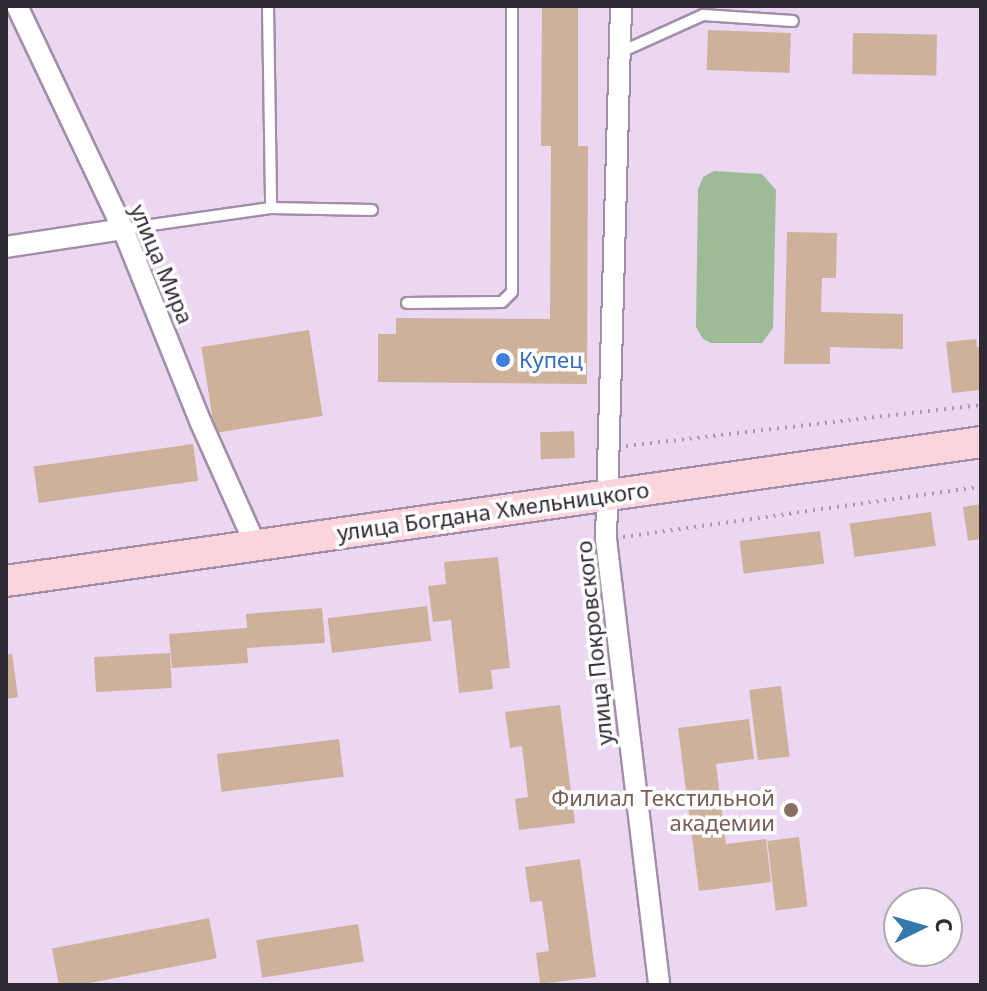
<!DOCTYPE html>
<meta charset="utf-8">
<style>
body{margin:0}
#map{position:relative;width:987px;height:991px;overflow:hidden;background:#ecd7f3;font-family:"Noto Sans",sans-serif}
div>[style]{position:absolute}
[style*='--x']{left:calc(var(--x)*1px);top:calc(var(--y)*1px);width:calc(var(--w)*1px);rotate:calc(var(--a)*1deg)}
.green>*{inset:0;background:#9ebb97}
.building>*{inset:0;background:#cdb19b;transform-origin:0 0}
.path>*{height:4px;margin-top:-2px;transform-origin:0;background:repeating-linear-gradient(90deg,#ab9bb1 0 2px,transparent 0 8px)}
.roads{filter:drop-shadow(2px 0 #a28ea8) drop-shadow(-2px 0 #a28ea8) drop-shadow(0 2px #a28ea8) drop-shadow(0 -2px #a28ea8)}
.lane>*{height:10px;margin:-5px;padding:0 5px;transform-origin:5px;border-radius:5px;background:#fff}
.street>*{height:20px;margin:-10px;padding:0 10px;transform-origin:10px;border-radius:10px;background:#fff}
.secondary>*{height:30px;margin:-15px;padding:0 15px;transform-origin:15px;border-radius:15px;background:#fcd5dc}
.dots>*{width:22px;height:22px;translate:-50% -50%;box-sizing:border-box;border:4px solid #fff;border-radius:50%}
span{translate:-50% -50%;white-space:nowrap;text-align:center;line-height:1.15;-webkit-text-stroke:7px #fff;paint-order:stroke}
.street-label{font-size:22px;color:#302833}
.shop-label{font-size:22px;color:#366cbe}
.left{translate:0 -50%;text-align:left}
.education-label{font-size:22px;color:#785e54}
.right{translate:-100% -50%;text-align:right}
.frame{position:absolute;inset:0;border:8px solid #302833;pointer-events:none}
.north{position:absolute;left:883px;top:887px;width:80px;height:80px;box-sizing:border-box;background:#fff;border:2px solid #aca9ad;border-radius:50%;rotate:85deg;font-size:22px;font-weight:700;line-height:32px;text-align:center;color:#302833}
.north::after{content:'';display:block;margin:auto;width:28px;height:36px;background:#3379ae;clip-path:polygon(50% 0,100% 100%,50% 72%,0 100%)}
</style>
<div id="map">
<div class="green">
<div style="clip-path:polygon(714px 171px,762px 174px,776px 190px,773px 328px,762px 343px,711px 343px,703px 339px,696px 327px,698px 189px,703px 177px)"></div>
</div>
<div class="building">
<div style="clip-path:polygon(542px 6px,578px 6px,578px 146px,588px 146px,587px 384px,378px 382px,378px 334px,396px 334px,396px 318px,550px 319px,551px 146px,541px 146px)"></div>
<div style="left:708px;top:30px;width:83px;height:40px;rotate:2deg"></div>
<div style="left:853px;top:33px;width:84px;height:41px;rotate:1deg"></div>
<div style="clip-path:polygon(787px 232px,837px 233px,836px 278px,822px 278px,821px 312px,903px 314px,903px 349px,830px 347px,830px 364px,784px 364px)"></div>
<div style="left:309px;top:330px;width:87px;height:109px;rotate:81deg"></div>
<div style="clip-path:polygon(976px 339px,977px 347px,981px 347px,981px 390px,952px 393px,946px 342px)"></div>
<div style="left:574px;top:431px;width:27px;height:34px;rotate:88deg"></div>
<div style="left:193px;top:444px;width:37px;height:161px;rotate:82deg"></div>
<div style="clip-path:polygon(981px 504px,981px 539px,968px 541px,963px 507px)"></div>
<div style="left:931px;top:512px;width:34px;height:82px;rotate:82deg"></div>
<div style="left:820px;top:531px;width:33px;height:81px;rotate:83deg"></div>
<div style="clip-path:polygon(498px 557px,510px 668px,491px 670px,493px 689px,459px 693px,451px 620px,433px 622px,428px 586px,446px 584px,444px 562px)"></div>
<div style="left:427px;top:606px;width:35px;height:100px;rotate:83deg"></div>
<div style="clip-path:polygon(322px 608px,325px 643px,247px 648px,248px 663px,172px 668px,169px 634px,247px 628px,246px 614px)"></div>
<div style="left:170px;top:653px;width:35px;height:76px;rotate:87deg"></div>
<div style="clip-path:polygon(12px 654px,18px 697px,6px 699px,6px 655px)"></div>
<div style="left:781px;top:686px;width:71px;height:32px;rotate:83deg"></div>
<div style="clip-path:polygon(560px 705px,575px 823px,519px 830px,515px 799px,528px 797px,522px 746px,510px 748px,505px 712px)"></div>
<div style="clip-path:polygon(749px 719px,754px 759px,716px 764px,726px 844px,766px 839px,771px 882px,699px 891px,678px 728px)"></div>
<div style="left:339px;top:739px;width:38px;height:123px;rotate:83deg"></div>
<div style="left:799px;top:837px;width:70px;height:32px;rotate:83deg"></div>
<div style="clip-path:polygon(580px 859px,596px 977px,540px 984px,536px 953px,549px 951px,542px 901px,530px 902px,525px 867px)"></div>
<div style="left:209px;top:918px;width:41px;height:160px;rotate:79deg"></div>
<div style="left:358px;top:924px;width:38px;height:103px;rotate:81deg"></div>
</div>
<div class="path">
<div style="--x:626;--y:446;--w:357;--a:-6.6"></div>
<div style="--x:623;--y:537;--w:361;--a:-8"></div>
</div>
<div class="roads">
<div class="lane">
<div style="--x:268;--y:6;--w:202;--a:89.1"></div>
<div style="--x:621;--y:52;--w:90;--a:-24.3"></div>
<div style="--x:703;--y:15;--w:90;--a:3.8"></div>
<div style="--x:123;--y:229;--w:149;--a:-8.1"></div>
<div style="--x:271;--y:208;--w:101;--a:1.1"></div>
<div style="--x:407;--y:303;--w:95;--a:-0.6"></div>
<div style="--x:502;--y:302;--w:14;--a:-45"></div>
<div style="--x:512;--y:292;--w:286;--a:-90"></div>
</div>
<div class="street">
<div style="--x:17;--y:6;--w:247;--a:64.6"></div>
<div style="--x:123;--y:229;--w:209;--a:68.1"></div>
<div style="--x:201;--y:423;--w:133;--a:65.9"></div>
<div style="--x:621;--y:6;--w:533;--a:91.61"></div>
<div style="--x:606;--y:539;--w:449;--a:83.2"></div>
<div style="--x:6;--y:247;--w:118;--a:-8.7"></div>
</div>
<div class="secondary">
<div style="--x:6;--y:581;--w:985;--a:-8.11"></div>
</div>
</div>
<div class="dots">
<div style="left:503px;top:360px;background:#3f7fe0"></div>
<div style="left:791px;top:810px;background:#8d6e63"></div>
</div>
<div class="street-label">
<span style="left:162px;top:264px;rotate:67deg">улица Мира</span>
<span style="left:493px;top:511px;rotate:-8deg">улица Богдана Хмельницкого</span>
<span style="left:594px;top:643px;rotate:-96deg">улица Покровского</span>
</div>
<div class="shop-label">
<span class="left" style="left:519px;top:360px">Купец</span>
</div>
<div class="education-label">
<span class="right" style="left:775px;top:810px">Филиал Текстильной<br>академии</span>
</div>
<div class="frame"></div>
<div class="north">С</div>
</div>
